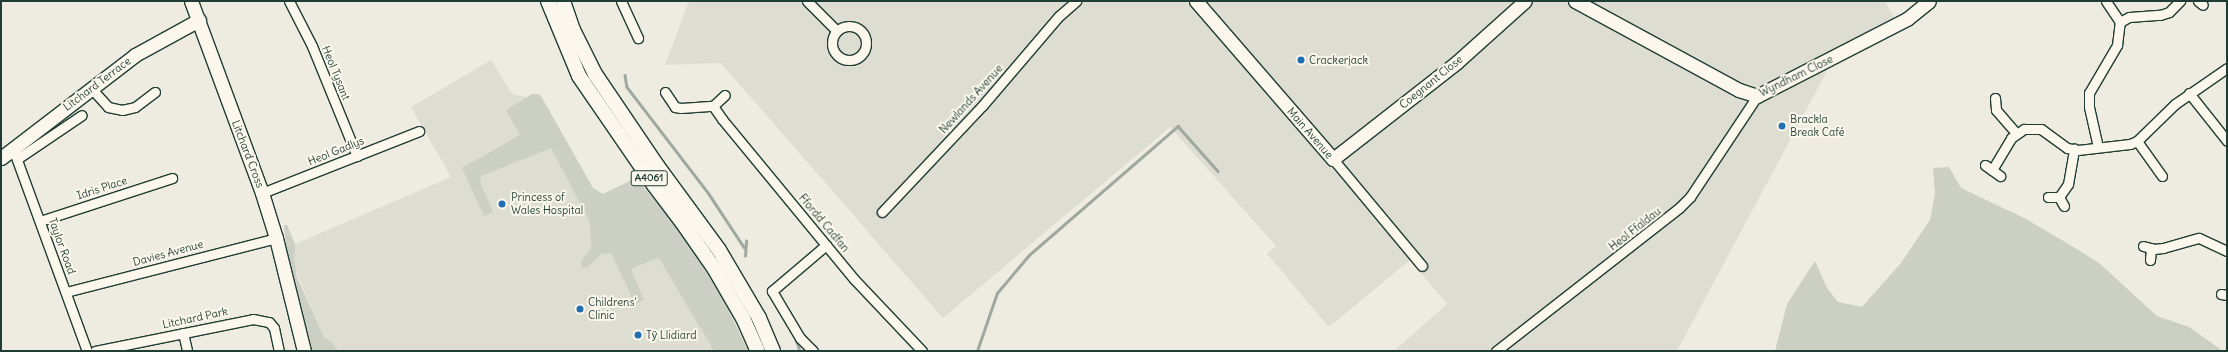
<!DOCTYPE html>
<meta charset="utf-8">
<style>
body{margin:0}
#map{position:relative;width:2228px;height:352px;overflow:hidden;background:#eeece1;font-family:Delius,sans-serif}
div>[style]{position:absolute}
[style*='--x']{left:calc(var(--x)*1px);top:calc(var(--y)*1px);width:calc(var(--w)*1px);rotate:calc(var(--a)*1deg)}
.built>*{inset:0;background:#ddddd2}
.green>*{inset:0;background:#cbcfc4}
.stream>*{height:2.5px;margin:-1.25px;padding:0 1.25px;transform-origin:1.25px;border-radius:1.25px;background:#9fa89f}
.roads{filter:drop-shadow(1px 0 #1f3d34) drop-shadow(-1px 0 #1f3d34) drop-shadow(0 1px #1f3d34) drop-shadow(0 -1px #1f3d34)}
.street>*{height:9px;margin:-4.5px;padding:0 4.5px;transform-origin:4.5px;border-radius:4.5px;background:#fbf7ec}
.street>.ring{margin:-4.5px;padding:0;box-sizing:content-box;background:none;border:9px solid #fbf7ec;border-radius:50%}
.secondary>*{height:13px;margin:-6.5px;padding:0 6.5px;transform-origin:6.5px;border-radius:6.5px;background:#fbf7ec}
.primary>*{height:14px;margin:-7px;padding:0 7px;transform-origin:7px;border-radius:7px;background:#fbf7ec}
.dots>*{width:11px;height:11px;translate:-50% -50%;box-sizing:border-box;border:2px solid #fbf7ec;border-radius:50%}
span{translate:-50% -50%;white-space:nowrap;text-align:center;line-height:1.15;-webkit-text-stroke:4px #fbf7ec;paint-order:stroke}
.shield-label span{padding:1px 3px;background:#fbf7ec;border:1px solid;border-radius:3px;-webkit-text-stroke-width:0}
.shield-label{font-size:10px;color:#1f3d34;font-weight:700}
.poi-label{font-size:11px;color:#1f3d34}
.left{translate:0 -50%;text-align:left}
.street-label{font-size:11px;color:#1f3d34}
.frame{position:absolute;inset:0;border:2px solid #1f3d34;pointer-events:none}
</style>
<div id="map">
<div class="built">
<div style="clip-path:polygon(689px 1px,1885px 1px,1901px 30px,1828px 69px,1677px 351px,1394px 351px,1447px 304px,1410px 260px,1329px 327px,1267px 254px,1276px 246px,1170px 127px,943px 318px,721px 63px,665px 65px)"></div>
<div style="clip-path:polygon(491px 60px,512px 94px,526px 97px,591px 191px,668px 259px,717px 351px,330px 351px,286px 248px,451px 177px,411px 107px)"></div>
</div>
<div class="green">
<div style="clip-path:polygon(532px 94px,538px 94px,541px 96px,593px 188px,603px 194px,636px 178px,676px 225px,724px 300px,748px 351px,714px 351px,659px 258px,634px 267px,631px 270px,644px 300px,635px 304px,612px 255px,609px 253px,601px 254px,587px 268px,582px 267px,581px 262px,591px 248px,590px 222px,551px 148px,481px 176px,480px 182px,493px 212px,484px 216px,462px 168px,520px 135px,506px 110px)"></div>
<div style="clip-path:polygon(1949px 167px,1961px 188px,2024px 218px,2067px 243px,2099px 263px,2157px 316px,2189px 327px,2223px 351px,1775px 351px,1787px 304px,1815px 261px,1827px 288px,1838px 302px,1862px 307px,1901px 263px,1930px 220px,1935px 193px,1933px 168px)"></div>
<div style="clip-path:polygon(284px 225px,287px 225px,295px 244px,294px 260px,297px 277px,324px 337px,332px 343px,338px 351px,312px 351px,296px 293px,286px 248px)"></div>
</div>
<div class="stream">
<div style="--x:625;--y:75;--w:12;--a:81"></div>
<div style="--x:627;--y:87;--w:135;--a:52.5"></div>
<div style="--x:709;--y:194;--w:64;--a:56.6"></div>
<div style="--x:745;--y:256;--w:15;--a:-86"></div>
<div style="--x:796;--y:339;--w:13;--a:72"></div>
<div style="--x:977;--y:351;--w:61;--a:-71"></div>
<div style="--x:997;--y:293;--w:50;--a:-49.9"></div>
<div style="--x:1029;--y:255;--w:197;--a:-40.9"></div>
<div style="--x:1178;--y:126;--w:60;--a:48.4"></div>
</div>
<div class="roads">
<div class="street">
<div style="--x:289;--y:1;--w:51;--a:62.9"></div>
<div style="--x:312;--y:46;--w:119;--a:67.8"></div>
<div style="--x:621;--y:1;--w:41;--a:65.3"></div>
<div style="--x:807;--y:1;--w:42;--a:45"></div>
<div style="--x:2198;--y:1;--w:6;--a:39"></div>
<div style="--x:2120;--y:22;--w:10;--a:-29"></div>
<div style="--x:2129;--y:17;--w:31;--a:-4"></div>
<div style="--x:2160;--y:15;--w:9;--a:-18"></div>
<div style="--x:2169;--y:12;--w:16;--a:-45"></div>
<div class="ring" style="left:832px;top:26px;width:25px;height:25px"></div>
<div style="--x:91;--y:88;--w:25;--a:48"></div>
<div style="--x:108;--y:107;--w:14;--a:12"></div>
<div style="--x:122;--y:110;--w:13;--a:-13"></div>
<div style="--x:135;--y:107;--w:25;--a:-37"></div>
<div style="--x:665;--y:92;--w:18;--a:56"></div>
<div style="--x:675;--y:107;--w:6;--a:9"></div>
<div style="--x:681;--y:108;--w:32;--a:-4"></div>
<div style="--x:713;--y:106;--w:16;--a:55"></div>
<div style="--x:722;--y:119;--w:207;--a:50.5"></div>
<div style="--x:854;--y:279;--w:99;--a:46.6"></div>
<div style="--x:2189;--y:93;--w:61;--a:51.6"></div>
<div style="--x:1995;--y:98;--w:12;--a:85"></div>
<div style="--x:1996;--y:110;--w:30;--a:49"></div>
<div style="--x:713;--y:106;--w:16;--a:-43"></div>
<div style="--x:2137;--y:141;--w:43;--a:54.5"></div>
<div style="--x:2098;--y:147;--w:41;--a:-102.7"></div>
<div style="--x:2089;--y:107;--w:14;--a:-90"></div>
<div style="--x:2089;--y:93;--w:56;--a:-59.7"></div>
<div style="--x:2117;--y:45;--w:23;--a:-83"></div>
<div style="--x:2120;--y:22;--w:25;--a:-124"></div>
<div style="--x:13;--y:149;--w:215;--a:69.9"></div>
<div style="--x:17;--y:159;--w:78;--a:-34.1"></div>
<div style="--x:1333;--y:159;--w:139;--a:50.2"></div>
<div style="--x:1985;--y:165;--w:19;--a:36"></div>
<div style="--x:1992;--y:170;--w:37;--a:-59"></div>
<div style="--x:2011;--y:138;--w:16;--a:-35"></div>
<div style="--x:2024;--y:129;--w:17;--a:0"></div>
<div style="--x:2041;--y:129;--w:32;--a:36"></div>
<div style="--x:2067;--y:148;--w:11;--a:10"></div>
<div style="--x:2078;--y:150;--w:52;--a:-6.6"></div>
<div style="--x:2130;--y:144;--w:8;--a:-23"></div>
<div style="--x:2137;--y:141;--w:53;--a:-44.2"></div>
<div style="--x:2175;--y:104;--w:63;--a:-34.7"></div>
<div style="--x:262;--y:193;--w:169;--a:-21.5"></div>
<div style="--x:2048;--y:197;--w:11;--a:0"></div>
<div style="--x:2064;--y:206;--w:10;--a:-119"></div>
<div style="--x:2059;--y:197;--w:16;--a:-55"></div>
<div style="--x:2068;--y:184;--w:36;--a:-80"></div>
<div style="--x:882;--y:212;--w:146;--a:-46.7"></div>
<div style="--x:982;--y:106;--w:118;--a:-49.5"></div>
<div style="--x:1059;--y:16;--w:23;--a:-41"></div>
<div style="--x:40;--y:221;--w:139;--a:-18"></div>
<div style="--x:2143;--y:246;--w:11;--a:15"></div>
<div style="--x:2154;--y:249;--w:9;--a:-6"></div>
<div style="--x:2163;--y:248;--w:37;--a:-16"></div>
<div style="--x:2199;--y:238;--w:31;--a:25"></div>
<div style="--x:2150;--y:260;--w:12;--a:-85"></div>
<div style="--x:66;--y:292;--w:217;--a:-14.4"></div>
<div style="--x:2221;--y:294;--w:6;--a:9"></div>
<div style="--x:183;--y:333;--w:18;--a:77"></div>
<div style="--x:95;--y:351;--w:161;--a:-11.4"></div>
<div style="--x:253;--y:319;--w:16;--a:11"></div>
<div style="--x:269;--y:322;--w:8;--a:50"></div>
<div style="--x:274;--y:328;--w:24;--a:78"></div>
<div style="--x:813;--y:351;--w:18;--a:-135"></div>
<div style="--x:800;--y:338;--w:55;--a:-120.8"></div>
<div style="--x:772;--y:291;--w:71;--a:-40.4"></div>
<div style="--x:1496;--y:351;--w:232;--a:-38"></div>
<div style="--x:1679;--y:208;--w:16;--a:-45"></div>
<div style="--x:1690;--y:197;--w:121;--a:-56.4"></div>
</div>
<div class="secondary">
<div style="--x:191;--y:1;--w:205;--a:69.7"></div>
<div style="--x:262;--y:193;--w:47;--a:72.7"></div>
<div style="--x:276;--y:238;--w:116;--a:76.1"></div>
<div style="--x:1196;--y:1;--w:209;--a:49.1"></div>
<div style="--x:1333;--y:159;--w:157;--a:-38"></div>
<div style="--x:1457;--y:62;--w:91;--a:-41.9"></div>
<div style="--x:1575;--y:1;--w:187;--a:28.5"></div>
<div style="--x:1739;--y:90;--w:19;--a:18"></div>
<div style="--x:1757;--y:96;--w:169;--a:-27.2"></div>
<div style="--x:1907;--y:19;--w:28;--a:-39"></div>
<div style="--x:1;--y:158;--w:169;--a:-37.5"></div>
<div style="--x:135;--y:55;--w:73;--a:-28.7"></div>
</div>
<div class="primary">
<div style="--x:548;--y:1;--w:81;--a:67.5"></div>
<div style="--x:579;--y:76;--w:132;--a:55.5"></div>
<div style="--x:654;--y:185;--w:46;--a:52.9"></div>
<div style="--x:682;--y:222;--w:56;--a:55.2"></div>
<div style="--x:714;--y:268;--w:58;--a:59.9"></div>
<div style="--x:743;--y:318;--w:36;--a:66"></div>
<div style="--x:563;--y:1;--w:31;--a:71"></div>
<div style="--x:573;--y:30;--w:49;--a:63.4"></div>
<div style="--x:595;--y:74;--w:112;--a:55.9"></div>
<div style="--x:658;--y:167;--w:103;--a:53.7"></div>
<div style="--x:719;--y:250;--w:79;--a:59.5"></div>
<div style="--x:759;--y:318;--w:36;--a:67"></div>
</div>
</div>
<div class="dots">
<div style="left:1301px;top:60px;background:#1f6fb2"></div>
<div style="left:1782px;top:126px;background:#1f6fb2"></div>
<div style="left:502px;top:204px;background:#1f6fb2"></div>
<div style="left:580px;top:309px;background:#1f6fb2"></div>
<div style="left:638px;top:335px;background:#1f6fb2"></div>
</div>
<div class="shield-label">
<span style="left:649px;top:178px">A4061</span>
</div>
<div class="poi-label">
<span class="left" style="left:1309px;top:60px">Crackerjack</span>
<span class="left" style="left:1790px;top:126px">Brackla<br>Break Café</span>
<span class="left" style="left:511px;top:204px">Princess of<br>Wales Hospital</span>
<span class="left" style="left:588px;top:309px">Childrens'<br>Clinic</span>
<span class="left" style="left:646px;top:335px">Tŷ Llidiard</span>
</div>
<div class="street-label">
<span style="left:336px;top:73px;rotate:68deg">Heol Tysant</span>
<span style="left:1796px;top:76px;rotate:-26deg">Wyndham Close</span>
<span style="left:1431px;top:82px;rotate:-39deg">Coegnant Close</span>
<span style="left:97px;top:84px;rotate:-37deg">Litchard Terrace</span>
<span style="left:971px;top:99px;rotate:-48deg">Newlands Avenue</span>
<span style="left:1310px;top:133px;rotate:49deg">Main Avenue</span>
<span style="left:336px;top:151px;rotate:-22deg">Heol Gadlys</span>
<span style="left:248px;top:154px;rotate:69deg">Litchard Cross</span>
<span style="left:102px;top:188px;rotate:-18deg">Idris Place</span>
<span style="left:824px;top:223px;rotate:50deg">Ffordd Cadfan</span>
<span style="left:1635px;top:229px;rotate:-38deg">Heol Ffaldau</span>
<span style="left:62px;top:246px;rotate:70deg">Taylor Road</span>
<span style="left:168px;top:253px;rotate:-15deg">Davies Avenue</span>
<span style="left:195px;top:318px;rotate:-12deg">Litchard Park</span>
</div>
<div class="frame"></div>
</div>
